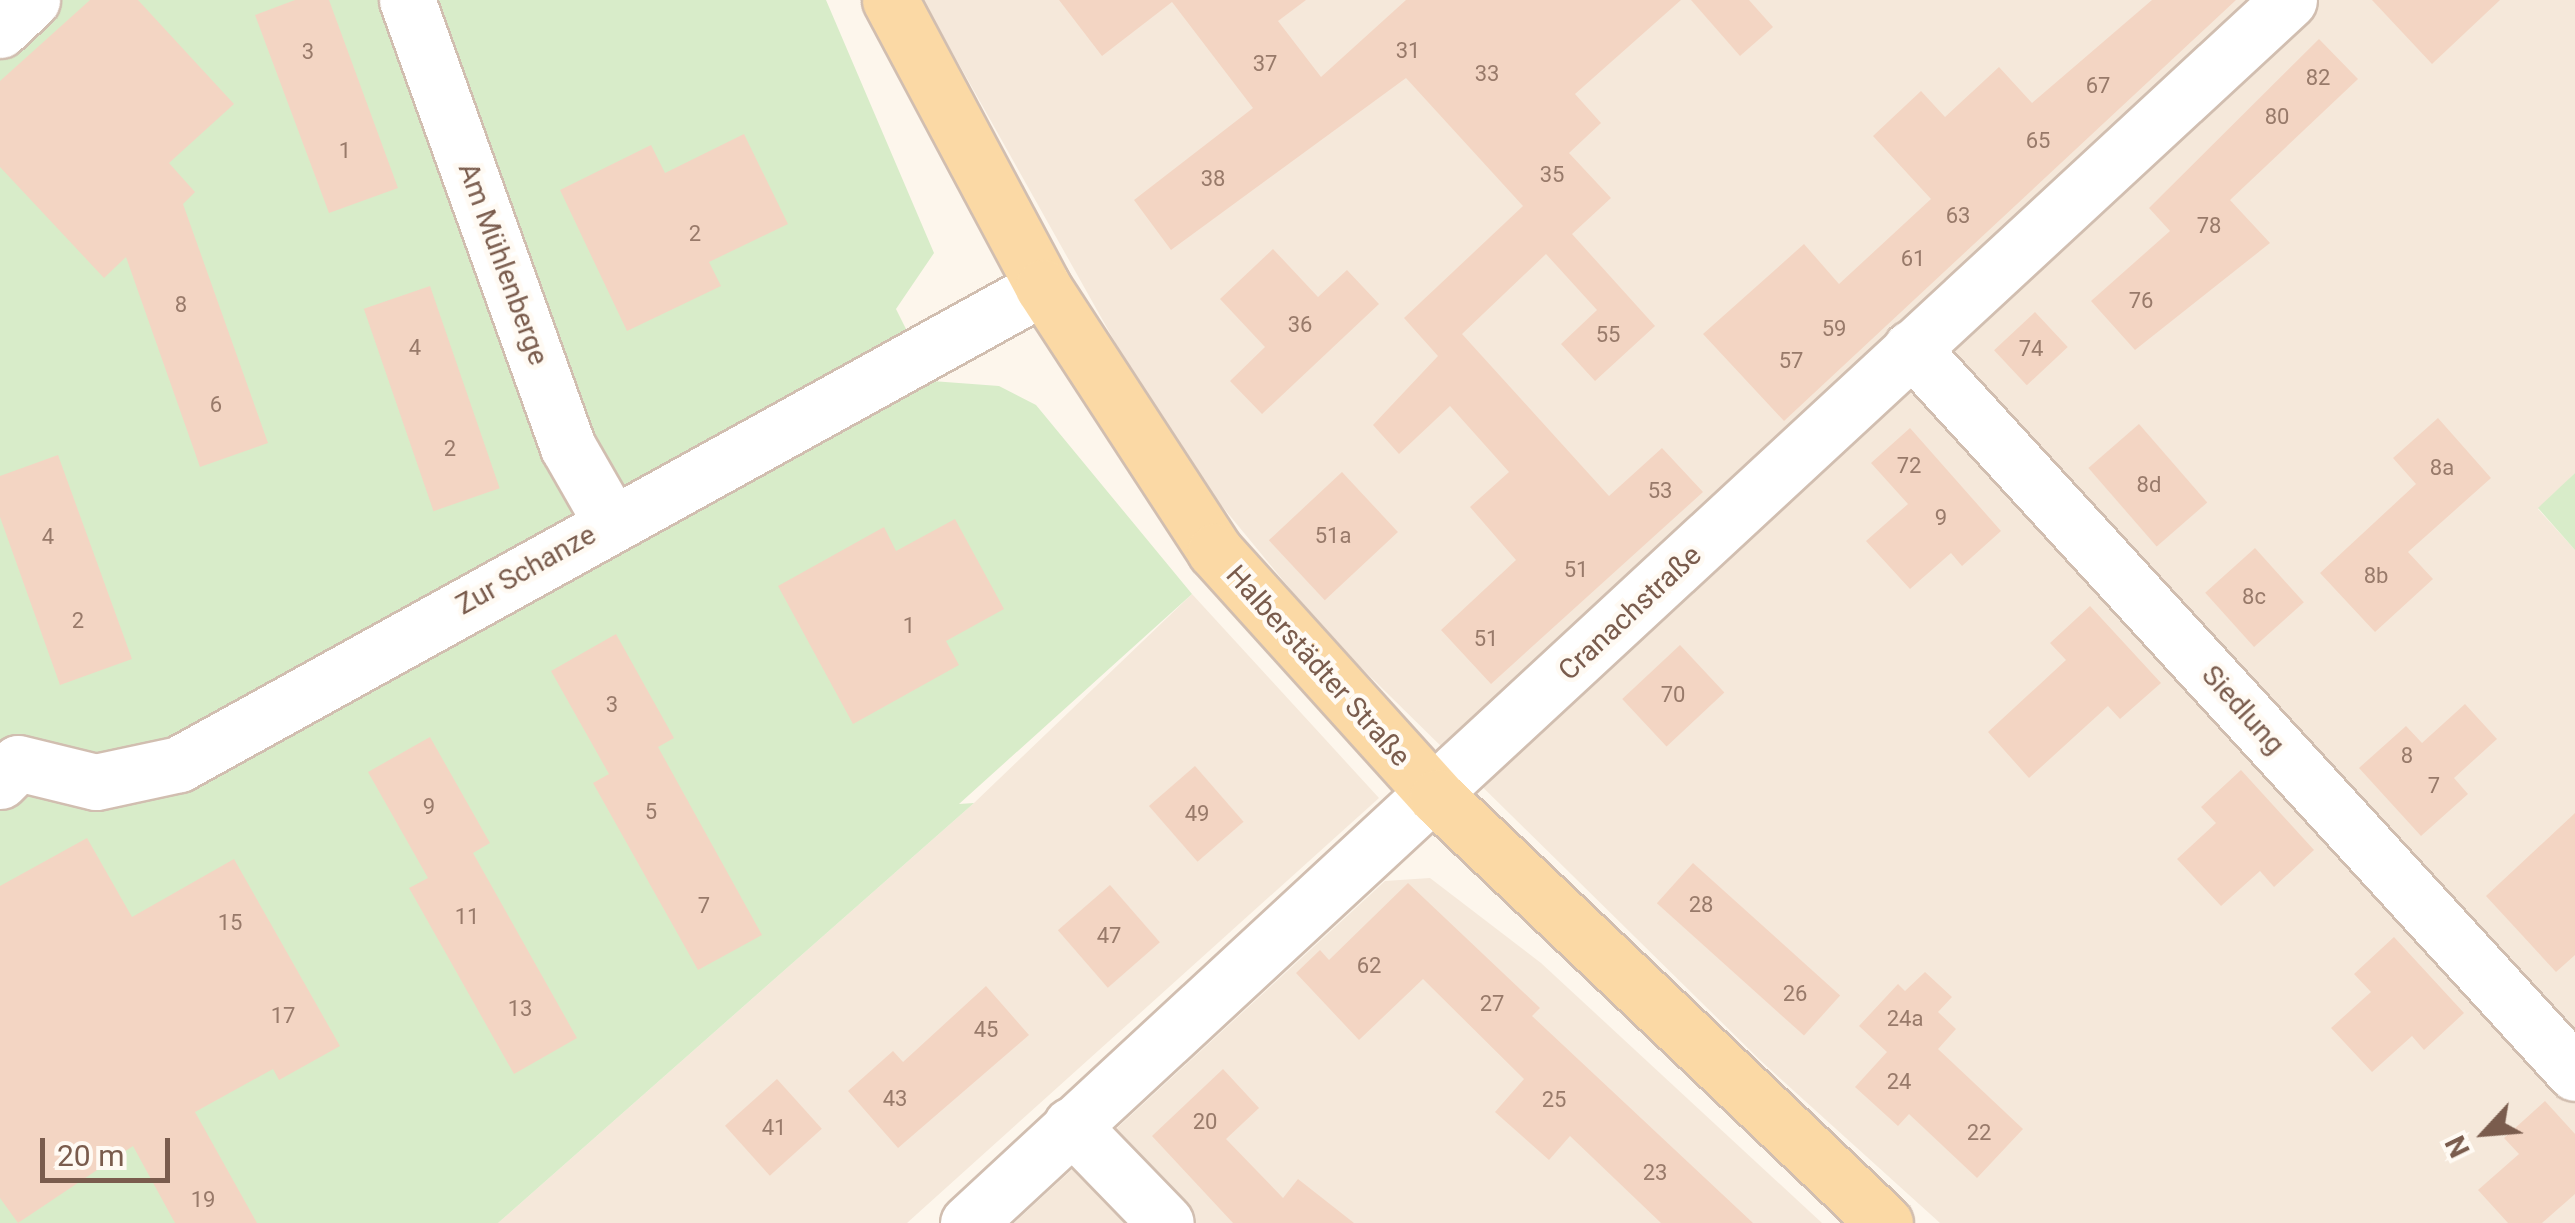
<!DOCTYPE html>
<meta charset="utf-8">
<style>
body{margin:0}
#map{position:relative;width:2575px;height:1223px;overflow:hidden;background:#fdf6ec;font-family:Roboto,sans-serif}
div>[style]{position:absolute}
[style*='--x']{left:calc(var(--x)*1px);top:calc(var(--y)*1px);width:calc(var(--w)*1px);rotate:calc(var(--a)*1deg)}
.residential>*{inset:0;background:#f5e8da}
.green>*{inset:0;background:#d8ecc9}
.building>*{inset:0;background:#f3d5c3;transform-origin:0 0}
.roads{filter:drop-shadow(2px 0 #d1beb0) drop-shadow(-2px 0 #d1beb0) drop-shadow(0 2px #d1beb0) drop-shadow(0 -2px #d1beb0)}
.minor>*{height:55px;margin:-27.5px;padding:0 27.5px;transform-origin:27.5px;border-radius:27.5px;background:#fff}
.major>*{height:55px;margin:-27.5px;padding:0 27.5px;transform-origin:27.5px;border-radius:27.5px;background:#fbd9a5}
span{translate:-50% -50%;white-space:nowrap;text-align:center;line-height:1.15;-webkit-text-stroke:9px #fffaf3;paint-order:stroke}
.number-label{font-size:22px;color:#987a6a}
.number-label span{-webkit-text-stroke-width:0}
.street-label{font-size:28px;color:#7a5c4d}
.north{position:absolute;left:2435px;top:1083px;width:100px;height:100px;-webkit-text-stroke:8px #fffaf3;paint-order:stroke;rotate:244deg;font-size:28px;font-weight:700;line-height:40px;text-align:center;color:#7a5c4d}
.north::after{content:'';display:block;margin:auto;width:35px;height:45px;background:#7a5c4d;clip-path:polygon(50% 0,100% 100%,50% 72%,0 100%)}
.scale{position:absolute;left:40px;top:1138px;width:130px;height:45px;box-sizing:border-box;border:5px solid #7a5c4d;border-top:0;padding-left:12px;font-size:30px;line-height:35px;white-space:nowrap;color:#7a5c4d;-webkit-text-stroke:8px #fffaf3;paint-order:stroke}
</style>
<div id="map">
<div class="residential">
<div style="clip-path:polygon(923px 0,2575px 0,2575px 473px,2538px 509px,2575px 550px,2575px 1223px,1940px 1223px,1761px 1061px,1328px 635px,1175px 449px)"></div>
<div style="clip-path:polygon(1192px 594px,1379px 798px,907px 1223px,498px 1223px,974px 803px)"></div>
<div style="clip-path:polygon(1430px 878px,1541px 963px,1822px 1223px,1014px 1223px,1385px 881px)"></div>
</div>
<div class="green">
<div style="clip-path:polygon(0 0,826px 0,934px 253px,896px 309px,932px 381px,999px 386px,1036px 405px,1192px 594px,959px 804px,974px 803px,498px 1223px,0 1223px)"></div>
<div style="clip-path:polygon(2575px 473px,2575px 550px,2538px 508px)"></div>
</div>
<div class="building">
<div style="clip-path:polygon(90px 0,138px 0,234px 104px,169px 163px,195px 192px,183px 204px,268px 443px,200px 467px,126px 257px,104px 278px,0 167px,0 81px)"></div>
<div style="clip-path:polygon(295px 0,329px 0,398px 188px,329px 213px,255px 15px)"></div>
<div style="clip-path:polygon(1059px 0,1306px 0,1278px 21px,1321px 77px,1406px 0,1681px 0,1575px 94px,1601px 123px,1569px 153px,1611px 198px,1572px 234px,1655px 326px,1595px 381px,1561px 344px,1597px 310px,1546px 254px,1462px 334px,1609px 496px,1662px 448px,1703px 492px,1491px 684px,1441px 630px,1516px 560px,1470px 507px,1509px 472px,1450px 406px,1399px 454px,1373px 425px,1438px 356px,1404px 318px,1523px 206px,1406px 78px,1171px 250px,1134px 200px,1253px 108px,1172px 2px,1102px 56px)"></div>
<div style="clip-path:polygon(1691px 0,1749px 0,1773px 27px,1740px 56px)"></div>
<div style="clip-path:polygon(2152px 0,2236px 0,1784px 421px,1703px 334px,1804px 244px,1839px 284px,1931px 199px,1873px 136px,1921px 91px,1945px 117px,1999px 67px,2032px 103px)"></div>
<div style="clip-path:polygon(2372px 0,2500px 0,2432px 64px)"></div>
<div style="clip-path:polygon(2319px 39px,2358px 79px,2230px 200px,2270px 243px,2135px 350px,2091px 301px,2170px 231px,2149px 208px)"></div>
<div style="clip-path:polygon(744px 134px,788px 224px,709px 262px,721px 286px,627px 331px,560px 190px,651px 145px,665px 173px)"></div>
<div style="clip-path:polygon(1273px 249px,1318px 297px,1347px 270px,1379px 304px,1262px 414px,1230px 381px,1265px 347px,1220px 299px)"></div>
<div style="left:430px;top:286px;width:214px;height:70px;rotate:71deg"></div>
<div style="left:2035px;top:312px;width:48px;height:56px;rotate:47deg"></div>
<div style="clip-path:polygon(2438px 418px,2491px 478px,2408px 552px,2433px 579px,2375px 632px,2320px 573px,2416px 484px,2393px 458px)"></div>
<div style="left:2139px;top:424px;width:104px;height:67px;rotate:49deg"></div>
<div style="clip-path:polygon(1910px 428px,2001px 531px,1962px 566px,1951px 553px,1910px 589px,1866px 541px,1908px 504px,1871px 463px)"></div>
<div style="clip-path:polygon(58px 455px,132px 659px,60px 685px,0 517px,0 476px)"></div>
<div style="left:1342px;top:472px;width:82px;height:100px;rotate:47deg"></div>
<div style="clip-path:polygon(955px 519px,1004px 609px,946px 641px,959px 665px,853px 724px,778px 586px,884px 527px,896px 551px)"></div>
<div style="left:2255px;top:548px;width:73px;height:67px;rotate:48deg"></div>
<div style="clip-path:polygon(2090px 606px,2161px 683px,2120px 719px,2108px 706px,2029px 778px,1988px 732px,2066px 660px,2050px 643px)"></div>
<div style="clip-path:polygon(616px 634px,674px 738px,658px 747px,762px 935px,698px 970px,593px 783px,609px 774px,551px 671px)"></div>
<div style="left:1680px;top:645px;width:65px;height:79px;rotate:47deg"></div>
<div style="clip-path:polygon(2465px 704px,2497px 739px,2454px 778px,2468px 794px,2421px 836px,2359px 768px,2406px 726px,2422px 743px)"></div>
<div style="clip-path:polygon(430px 737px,490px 843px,473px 853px,577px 1038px,514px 1074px,409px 888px,428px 878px,368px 772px)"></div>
<div style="left:1195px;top:766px;width:74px;height:61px;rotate:49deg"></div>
<div style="clip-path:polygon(2241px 770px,2314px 850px,2274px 887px,2260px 871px,2221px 906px,2177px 859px,2216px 823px,2201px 807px)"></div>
<div style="clip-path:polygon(2575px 813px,2575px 955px,2556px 972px,2486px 896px)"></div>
<div style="clip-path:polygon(87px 838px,132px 917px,234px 859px,340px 1046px,279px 1080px,273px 1069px,195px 1112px,257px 1223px,175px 1223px,133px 1146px,18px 1223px,0 1198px,0 886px)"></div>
<div style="left:1693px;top:863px;width:198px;height:54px;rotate:42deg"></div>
<div style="clip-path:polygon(1408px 883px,1540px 1008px,1532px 1016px,1753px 1223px,1661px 1223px,1570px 1136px,1549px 1160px,1495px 1112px,1524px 1079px,1423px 979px,1359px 1040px,1296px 973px,1320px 950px,1329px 960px)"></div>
<div style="left:1110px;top:885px;width:76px;height:69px;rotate:49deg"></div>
<div style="clip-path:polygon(2394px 937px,2464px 1013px,2424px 1050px,2412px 1036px,2372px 1072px,2331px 1028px,2371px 992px,2354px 974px)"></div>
<div style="clip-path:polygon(1925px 972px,1952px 997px,1938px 1012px,1956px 1029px,1938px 1049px,2023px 1129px,1977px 1178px,1909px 1114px,1898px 1126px,1855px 1087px,1887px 1052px,1859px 1026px,1898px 984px,1905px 991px)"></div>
<div style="clip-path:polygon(986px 986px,1029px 1035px,898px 1148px,848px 1091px,893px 1051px,903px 1062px)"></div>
<div style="clip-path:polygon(1223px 1069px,1259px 1108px,1226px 1139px,1283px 1198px,1298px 1179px,1354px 1223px,1233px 1223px,1152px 1136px)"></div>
<div style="left:777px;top:1079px;width:67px;height:70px;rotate:48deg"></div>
<div style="clip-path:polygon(2545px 1101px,2575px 1134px,2575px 1194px,2542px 1223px,2508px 1223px,2478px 1190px,2519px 1154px,2504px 1138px)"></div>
</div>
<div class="roads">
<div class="minor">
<div style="--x:407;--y:0;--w:475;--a:70.2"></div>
<div style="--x:568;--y:447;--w:86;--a:60.2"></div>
<div style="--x:0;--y:30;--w:44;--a:-43.2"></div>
<div style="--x:1911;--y:348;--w:983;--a:47.51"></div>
<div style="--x:0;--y:781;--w:25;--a:-45"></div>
<div style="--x:18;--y:763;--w:80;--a:13.7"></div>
<div style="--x:96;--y:782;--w:85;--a:-12.2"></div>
<div style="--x:179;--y:764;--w:987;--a:-28.9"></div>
<div style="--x:1071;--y:1125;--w:136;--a:45.9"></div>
<div style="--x:968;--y:1223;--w:1800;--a:-42.79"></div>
</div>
<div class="major">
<div style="--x:890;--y:0;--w:325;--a:61.9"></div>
<div style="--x:1043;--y:287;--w:315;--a:56.9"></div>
<div style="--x:1215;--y:551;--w:331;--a:47.9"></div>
<div style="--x:1437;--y:797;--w:618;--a:43.56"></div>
</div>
</div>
<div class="number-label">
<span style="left:1408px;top:51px">31</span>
<span style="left:308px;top:52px">3</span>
<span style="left:1265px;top:64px">37</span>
<span style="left:1487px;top:74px">33</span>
<span style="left:2318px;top:78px">82</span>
<span style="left:2098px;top:86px">67</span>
<span style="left:2277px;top:117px">80</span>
<span style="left:2038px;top:141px">65</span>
<span style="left:345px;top:151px">1</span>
<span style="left:1552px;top:175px">35</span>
<span style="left:1213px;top:179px">38</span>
<span style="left:1958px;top:216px">63</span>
<span style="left:2209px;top:226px">78</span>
<span style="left:695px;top:234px">2</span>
<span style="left:1913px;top:259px">61</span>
<span style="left:2141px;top:301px">76</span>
<span style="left:181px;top:305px">8</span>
<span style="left:1300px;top:325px">36</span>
<span style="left:1834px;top:329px">59</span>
<span style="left:1608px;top:335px">55</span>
<span style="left:415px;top:348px">4</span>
<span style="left:2031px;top:349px">74</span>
<span style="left:1791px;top:361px">57</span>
<span style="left:216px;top:405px">6</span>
<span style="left:450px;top:449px">2</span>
<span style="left:1909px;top:466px">72</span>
<span style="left:2442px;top:468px">8a</span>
<span style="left:2149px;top:485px">8d</span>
<span style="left:1660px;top:491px">53</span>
<span style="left:1941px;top:518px">9</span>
<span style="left:1333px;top:536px">51a</span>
<span style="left:48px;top:537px">4</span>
<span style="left:1576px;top:570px">51</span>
<span style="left:2376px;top:576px">8b</span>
<span style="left:2254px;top:597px">8c</span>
<span style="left:78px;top:621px">2</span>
<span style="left:909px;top:626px">1</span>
<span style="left:1486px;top:639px">51</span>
<span style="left:1673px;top:695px">70</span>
<span style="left:612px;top:705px">3</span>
<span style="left:2407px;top:756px">8</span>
<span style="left:2434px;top:786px">7</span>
<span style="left:429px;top:807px">9</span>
<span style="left:651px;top:812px">5</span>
<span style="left:1197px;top:814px">49</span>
<span style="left:1701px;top:905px">28</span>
<span style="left:704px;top:906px">7</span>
<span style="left:467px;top:917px">11</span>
<span style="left:230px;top:923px">15</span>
<span style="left:1109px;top:936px">47</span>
<span style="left:1369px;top:966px">62</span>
<span style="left:1795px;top:994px">26</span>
<span style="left:1492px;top:1004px">27</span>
<span style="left:520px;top:1009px">13</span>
<span style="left:283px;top:1016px">17</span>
<span style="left:1905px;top:1019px">24a</span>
<span style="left:986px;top:1030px">45</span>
<span style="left:1899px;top:1082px">24</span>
<span style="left:895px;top:1099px">43</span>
<span style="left:1554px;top:1100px">25</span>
<span style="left:1205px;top:1122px">20</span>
<span style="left:774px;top:1128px">41</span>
<span style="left:1979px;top:1133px">22</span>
<span style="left:1655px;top:1173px">23</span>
<span style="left:203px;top:1200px">19</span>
</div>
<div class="street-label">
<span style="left:503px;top:264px;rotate:70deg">Am Mühlenberge</span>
<span style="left:526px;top:570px;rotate:-29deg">Zur Schanze</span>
<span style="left:1630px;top:613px;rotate:-43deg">Cranachstraße</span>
<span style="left:1318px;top:666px;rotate:48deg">Halberstädter Straße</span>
<span style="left:2243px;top:710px;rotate:48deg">Siedlung</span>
</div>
<div class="north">N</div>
<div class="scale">20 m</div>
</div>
